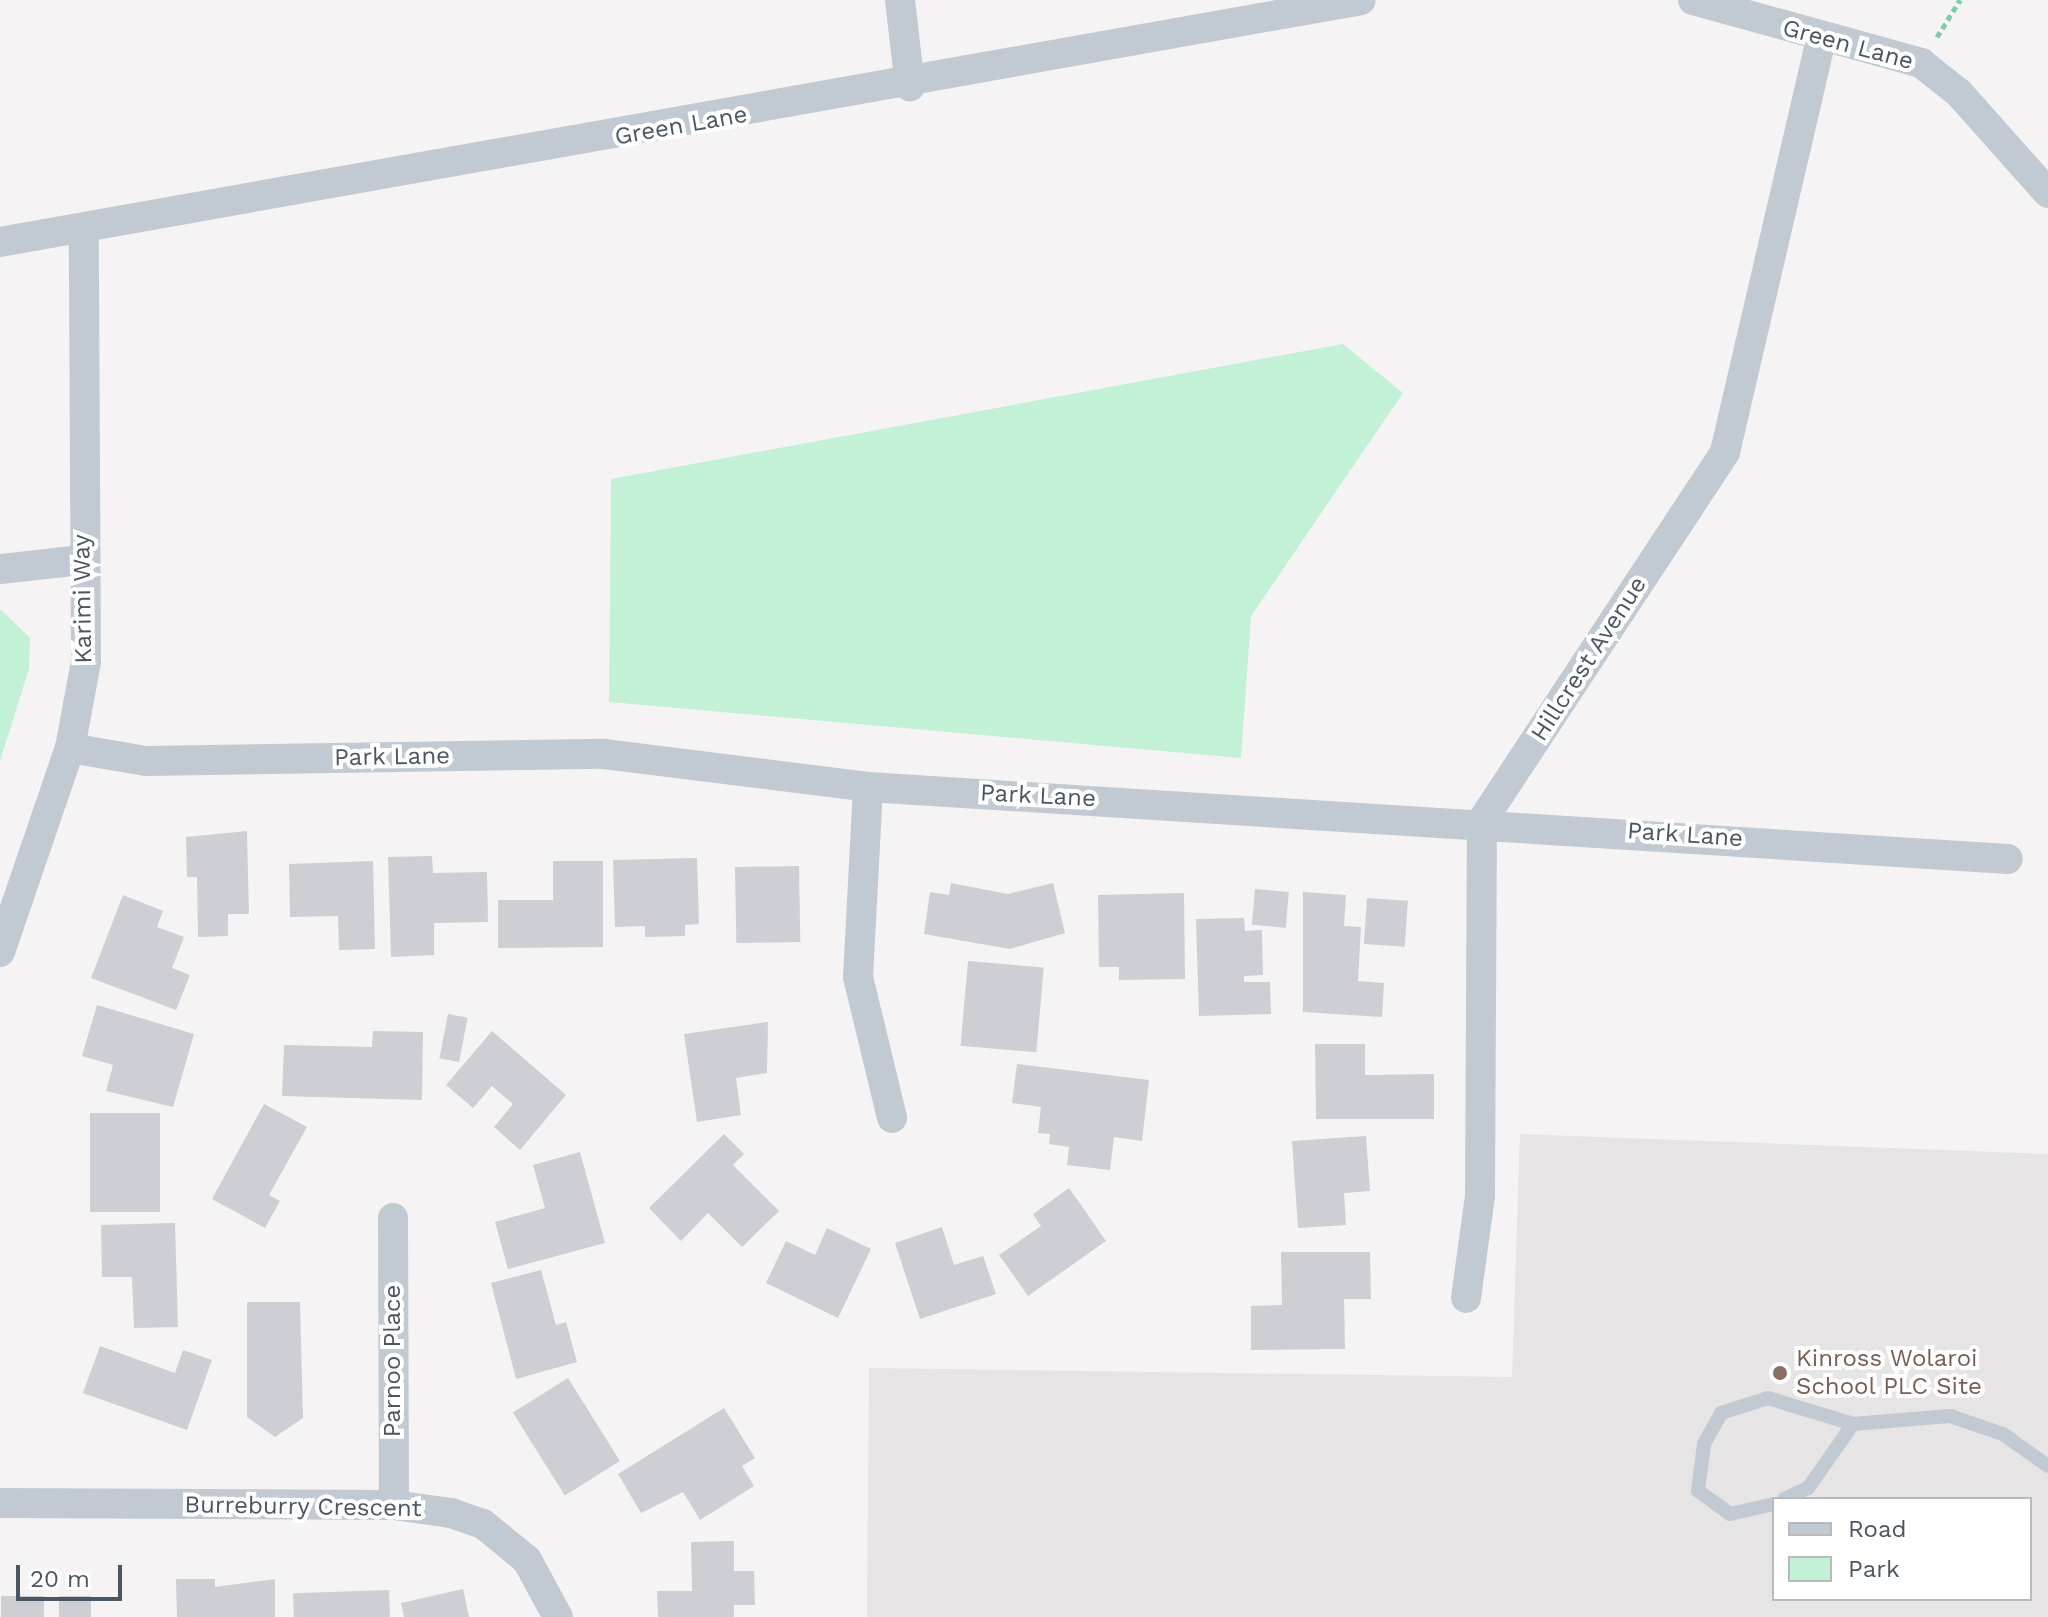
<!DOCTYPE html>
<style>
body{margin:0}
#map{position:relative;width:2048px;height:1617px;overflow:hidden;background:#f5f3f3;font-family:"Work Sans",sans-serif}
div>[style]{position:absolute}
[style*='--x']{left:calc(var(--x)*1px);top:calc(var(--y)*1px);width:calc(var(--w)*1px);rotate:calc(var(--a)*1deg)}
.education>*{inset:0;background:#e6e4e5}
.green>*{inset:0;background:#c3f1d5}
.building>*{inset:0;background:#cdcfd5;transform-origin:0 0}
.path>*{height:5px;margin-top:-2.5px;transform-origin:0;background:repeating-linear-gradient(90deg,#7ad0a6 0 6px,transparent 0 10px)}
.service>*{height:14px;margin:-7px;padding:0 7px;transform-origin:7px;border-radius:7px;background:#c1cad2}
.minor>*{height:30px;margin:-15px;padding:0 15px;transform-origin:15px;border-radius:15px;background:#c1cad2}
.dots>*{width:22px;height:22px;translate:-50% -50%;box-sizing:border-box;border:4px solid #fff;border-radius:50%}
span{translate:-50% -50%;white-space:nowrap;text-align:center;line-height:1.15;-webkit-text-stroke:8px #fff;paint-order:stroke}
.street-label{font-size:24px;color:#4a5661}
.education-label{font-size:24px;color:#785e54}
.left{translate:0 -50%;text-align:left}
.legend{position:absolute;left:1772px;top:1497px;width:260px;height:104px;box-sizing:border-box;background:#fff;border:2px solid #b7bbc0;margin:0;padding:10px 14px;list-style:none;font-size:24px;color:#4a5661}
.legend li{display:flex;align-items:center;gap:16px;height:40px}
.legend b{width:40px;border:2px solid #b7bbc0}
.scale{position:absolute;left:16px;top:1565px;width:106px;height:36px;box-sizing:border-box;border:4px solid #4a5661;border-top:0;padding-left:10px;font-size:24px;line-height:28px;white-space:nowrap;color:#4a5661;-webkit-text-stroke:6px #fff;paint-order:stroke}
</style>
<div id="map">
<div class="education">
<div style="clip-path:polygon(evenodd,1520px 1134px,2048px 1154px,2048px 1617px,867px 1617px,869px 1368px,1512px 1377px,1520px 1134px,1774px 1499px,2030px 1499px,2030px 1599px,1774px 1599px,1774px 1499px)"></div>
</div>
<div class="green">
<div style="clip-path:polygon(1343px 344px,1403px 393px,1251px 616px,1241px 758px,609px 702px,611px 479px)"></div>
<div style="clip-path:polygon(0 609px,30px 638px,29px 669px,0 761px)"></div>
</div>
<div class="building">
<div style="clip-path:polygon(247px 831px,249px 914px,228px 914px,228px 936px,198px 937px,197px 877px,187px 877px,186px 837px)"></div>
<div style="clip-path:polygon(432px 856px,433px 873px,487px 872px,488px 922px,434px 923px,434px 955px,391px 957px,388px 857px)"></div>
<div style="clip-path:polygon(697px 858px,699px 924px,685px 925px,685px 936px,645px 937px,645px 926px,615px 927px,613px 860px)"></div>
<div style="clip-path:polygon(373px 861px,375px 949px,339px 950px,338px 916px,290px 917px,289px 864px)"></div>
<div style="clip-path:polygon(553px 861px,603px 861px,603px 947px,498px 948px,498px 900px,553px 900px)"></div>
<div style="left:799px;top:866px;width:76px;height:64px;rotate:89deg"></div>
<div style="clip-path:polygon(951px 883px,1008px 894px,1053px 883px,1065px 933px,1010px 949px,924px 934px,930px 892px,949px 895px)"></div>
<div style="left:1255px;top:889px;width:34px;height:36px;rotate:5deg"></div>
<div style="clip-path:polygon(1303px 892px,1346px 895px,1344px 926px,1361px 927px,1358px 981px,1384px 983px,1382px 1017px,1303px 1012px)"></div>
<div style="clip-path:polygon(1184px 893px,1185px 979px,1119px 980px,1119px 967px,1099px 967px,1098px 895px)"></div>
<div style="clip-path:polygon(123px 895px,163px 911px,157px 927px,184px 937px,172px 968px,190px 975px,176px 1010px,91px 978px)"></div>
<div style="left:1367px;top:898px;width:41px;height:46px;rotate:4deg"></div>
<div style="clip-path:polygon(1244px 918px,1245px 931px,1262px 930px,1263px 975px,1244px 976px,1244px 982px,1270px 982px,1271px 1014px,1199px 1016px,1196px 919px)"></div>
<div style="left:968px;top:961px;width:76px;height:85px;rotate:5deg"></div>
<div style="clip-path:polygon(97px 1005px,194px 1034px,173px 1107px,106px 1091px,113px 1065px,82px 1056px)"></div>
<div style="left:448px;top:1014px;width:20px;height:45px;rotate:11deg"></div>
<div style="clip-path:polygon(768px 1022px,767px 1073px,736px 1078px,741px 1115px,697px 1122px,684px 1034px)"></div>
<div style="clip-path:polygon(373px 1031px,423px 1032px,422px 1100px,282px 1096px,284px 1045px,372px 1047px)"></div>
<div style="clip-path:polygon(492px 1031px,566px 1095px,520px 1150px,494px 1127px,513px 1104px,492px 1086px,473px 1108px,446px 1085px)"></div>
<div style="clip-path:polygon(1315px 1044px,1365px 1044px,1365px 1075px,1434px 1074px,1434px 1119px,1316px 1119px)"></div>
<div style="clip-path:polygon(1017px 1064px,1149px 1080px,1142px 1141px,1114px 1137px,1110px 1170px,1067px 1165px,1069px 1147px,1049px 1144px,1050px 1134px,1038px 1133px,1041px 1107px,1012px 1103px)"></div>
<div style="clip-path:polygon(264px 1104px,307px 1127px,269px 1195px,280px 1201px,265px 1228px,212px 1199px)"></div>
<div style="left:90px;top:1113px;width:70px;height:99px"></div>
<div style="clip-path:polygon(724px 1134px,744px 1154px,733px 1165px,779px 1211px,742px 1247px,708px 1213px,681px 1241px,649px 1208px)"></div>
<div style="clip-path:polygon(1366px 1136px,1370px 1191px,1344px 1193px,1346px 1225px,1298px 1228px,1292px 1141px)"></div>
<div style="clip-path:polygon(580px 1152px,605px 1243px,508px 1269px,495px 1222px,545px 1208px,533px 1165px)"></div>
<div style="clip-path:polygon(1069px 1188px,1106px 1241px,1028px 1296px,999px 1255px,1041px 1226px,1033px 1214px)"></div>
<div style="clip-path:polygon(175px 1223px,178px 1327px,134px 1328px,132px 1277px,102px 1277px,101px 1225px)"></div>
<div style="clip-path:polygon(942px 1227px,954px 1265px,983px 1256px,996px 1294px,920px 1319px,895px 1243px)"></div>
<div style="clip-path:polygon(827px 1228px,871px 1249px,838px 1318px,766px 1283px,786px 1241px,815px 1255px)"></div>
<div style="clip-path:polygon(1281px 1252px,1370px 1252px,1371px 1299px,1344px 1299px,1345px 1349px,1251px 1350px,1251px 1306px,1282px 1305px)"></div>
<div style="clip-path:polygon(541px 1270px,556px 1325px,566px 1322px,577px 1362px,516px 1379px,491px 1283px)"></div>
<div style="clip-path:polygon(247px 1302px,300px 1302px,303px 1418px,275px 1437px,247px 1417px)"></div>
<div style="clip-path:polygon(100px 1346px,175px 1373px,183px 1350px,212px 1360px,187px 1430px,83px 1393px)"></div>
<div style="left:568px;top:1378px;width:98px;height:65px;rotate:58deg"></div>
<div style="clip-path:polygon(724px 1408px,755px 1458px,742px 1466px,754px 1486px,700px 1520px,683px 1492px,641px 1513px,618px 1474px)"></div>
<div style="clip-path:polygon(734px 1541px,734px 1571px,754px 1571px,755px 1605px,734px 1605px,734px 1617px,658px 1617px,657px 1591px,692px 1591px,691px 1542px)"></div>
<div style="clip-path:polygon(176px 1579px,215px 1579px,215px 1587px,275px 1579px,275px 1617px,177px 1617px)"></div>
<div style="clip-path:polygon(463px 1589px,469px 1617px,404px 1617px,401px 1603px)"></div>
<div style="left:389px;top:1590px;width:27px;height:96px;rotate:88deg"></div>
<div style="left:44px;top:1596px;width:21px;height:43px;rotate:90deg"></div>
<div style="left:91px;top:1596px;width:21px;height:32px;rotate:90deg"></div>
</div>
<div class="path">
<div style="--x:1937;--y:37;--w:44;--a:-58.1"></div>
</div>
<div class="service">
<div style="--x:1784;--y:1499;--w:26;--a:-25"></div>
<div style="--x:1808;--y:1488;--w:78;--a:-54.9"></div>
<div style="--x:1774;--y:1504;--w:45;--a:167.2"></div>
<div style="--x:1730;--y:1514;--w:39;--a:-144"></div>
<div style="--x:1698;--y:1491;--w:47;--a:-82.7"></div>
<div style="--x:1704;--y:1444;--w:35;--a:-61"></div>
<div style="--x:1721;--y:1413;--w:49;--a:-17.7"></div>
<div style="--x:1768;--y:1398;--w:89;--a:17"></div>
<div style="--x:1853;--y:1424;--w:97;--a:-4.7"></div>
<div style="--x:1950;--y:1416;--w:56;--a:18.8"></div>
<div style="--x:2003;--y:1434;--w:55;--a:35.4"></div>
</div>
<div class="minor">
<div style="--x:900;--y:0;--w:87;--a:83.4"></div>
<div style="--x:1693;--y:0;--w:237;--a:15.4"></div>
<div style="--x:1921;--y:63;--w:48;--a:38.3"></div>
<div style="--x:1959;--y:93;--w:134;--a:48.3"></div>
<div style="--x:0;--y:242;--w:1382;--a:-10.08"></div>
<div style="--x:0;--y:569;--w:82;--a:-6.3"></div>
<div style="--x:70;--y:748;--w:77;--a:9.7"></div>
<div style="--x:146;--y:761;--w:458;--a:-0.9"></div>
<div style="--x:604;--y:754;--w:266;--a:7.1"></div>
<div style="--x:868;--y:787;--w:1142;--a:3.61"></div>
<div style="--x:868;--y:787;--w:190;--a:93"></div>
<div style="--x:858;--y:977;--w:145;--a:76.4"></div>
<div style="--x:0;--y:952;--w:216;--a:-71.1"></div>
<div style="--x:70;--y:748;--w:87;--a:-79.5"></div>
<div style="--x:86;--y:662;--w:430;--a:-90.3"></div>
<div style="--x:393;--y:1218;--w:287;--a:89.8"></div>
<div style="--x:1466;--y:1298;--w:103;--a:-82.2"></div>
<div style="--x:1480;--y:1196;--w:375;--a:-89.7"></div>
<div style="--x:1482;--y:821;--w:442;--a:-56.6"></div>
<div style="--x:1725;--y:452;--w:424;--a:-76.9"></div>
<div style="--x:0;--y:1503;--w:394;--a:0.3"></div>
<div style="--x:394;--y:1505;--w:58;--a:8"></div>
<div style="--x:451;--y:1513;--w:34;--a:19"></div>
<div style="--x:483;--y:1524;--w:57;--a:39.3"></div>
<div style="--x:527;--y:1560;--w:65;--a:61.5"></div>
</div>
<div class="dots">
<div style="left:1780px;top:1373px;background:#8d6e63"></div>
</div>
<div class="street-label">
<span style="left:1848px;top:45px;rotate:15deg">Green Lane</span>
<span style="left:681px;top:126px;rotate:-10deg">Green Lane</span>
<span style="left:83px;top:599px;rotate:-91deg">Karimi Way</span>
<span style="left:1589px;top:659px;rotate:-57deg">Hillcrest Avenue</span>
<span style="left:392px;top:757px;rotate:-1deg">Park Lane</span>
<span style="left:1038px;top:796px;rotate:3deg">Park Lane</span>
<span style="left:1685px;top:835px;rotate:4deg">Park Lane</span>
<span style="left:393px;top:1361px;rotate:-90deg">Parnoo Place</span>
<span style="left:303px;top:1507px;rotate:1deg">Burreburry Crescent</span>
</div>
<div class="education-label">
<span class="left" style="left:1796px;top:1373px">Kinross Wolaroi<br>School PLC Site</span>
</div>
<ul class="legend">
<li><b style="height:10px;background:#c1cad2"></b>Road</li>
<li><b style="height:22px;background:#c3f1d5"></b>Park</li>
</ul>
<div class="scale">20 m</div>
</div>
